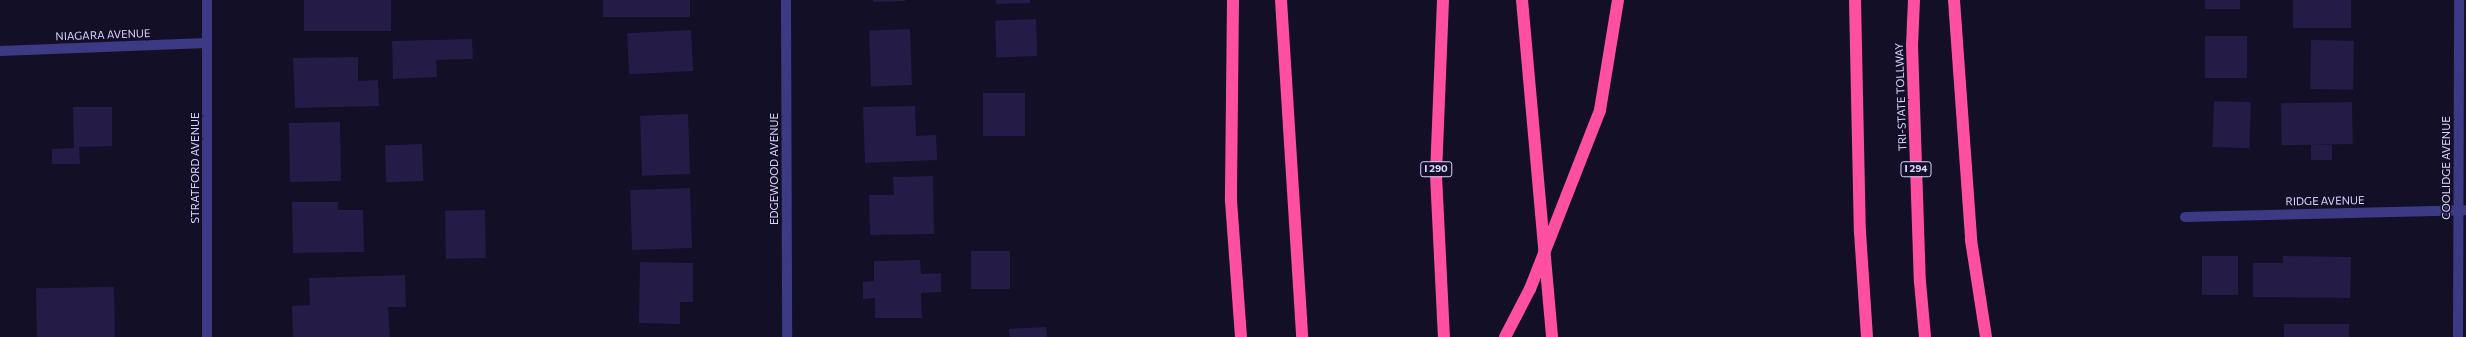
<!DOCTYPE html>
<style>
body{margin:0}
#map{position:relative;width:2466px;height:337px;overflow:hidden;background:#130f26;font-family:Commissioner,sans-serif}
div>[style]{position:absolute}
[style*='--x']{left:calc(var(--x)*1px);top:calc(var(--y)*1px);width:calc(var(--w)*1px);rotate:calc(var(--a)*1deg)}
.building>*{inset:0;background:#241b47;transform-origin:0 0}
.minor>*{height:10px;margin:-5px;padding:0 5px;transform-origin:5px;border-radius:5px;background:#3d3a85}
.motorway>*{height:12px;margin:-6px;padding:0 6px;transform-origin:6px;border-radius:6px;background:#ff4fa3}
.motorway-bridge>*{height:12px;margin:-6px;padding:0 6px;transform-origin:6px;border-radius:6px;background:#ff4fa3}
span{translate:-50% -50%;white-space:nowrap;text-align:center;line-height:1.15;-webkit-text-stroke:3px #130f26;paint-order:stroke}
.shield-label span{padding:1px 3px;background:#130f26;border:1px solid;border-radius:3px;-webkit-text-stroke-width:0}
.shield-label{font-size:10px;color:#d9d4ff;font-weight:700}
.street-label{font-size:11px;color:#d9d4ff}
</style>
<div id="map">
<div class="building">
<div style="left:304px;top:0;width:87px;height:31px"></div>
<div style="left:603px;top:0;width:87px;height:17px"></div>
<div style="clip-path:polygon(873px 0,905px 0,905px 1px,874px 2px)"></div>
<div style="clip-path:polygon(996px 0,1030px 0,1030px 3px,996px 4px)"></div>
<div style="left:2205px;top:0;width:35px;height:9px"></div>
<div style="left:2293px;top:0;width:58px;height:28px"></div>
<div style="left:1036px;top:19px;width:37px;height:41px;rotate:88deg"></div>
<div style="left:910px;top:29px;width:56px;height:41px;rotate:88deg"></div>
<div style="left:691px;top:30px;width:41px;height:64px;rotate:87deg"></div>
<div style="left:2205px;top:36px;width:42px;height:42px"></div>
<div style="clip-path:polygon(472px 39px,473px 59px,436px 60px,437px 77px,393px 79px,392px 41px)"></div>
<div style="left:2311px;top:40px;width:43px;height:49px;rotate:1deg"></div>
<div style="clip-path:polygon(358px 57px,358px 81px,378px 80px,379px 106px,295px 108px,293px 58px)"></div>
<div style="left:983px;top:93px;width:42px;height:43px"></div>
<div style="left:2214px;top:101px;width:37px;height:46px;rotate:2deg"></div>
<div style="left:2352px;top:102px;width:42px;height:71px;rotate:89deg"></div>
<div style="clip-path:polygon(915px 106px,916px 136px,936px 135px,937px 160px,865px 163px,863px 107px)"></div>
<div style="clip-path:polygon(73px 107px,112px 107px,112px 146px,79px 147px,80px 164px,52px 164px,52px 149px,74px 148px)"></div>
<div style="left:688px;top:114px;width:60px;height:48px;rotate:88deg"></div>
<div style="left:340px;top:122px;width:59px;height:51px;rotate:89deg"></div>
<div style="left:422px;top:144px;width:37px;height:37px;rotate:88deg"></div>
<div style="left:2311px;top:145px;width:21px;height:15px"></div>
<div style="clip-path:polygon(933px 176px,934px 234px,870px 235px,869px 195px,894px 195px,893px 177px)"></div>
<div style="left:690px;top:188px;width:60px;height:60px;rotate:88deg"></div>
<div style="clip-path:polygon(292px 202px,338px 202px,338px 210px,363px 210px,364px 252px,293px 253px)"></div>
<div style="left:485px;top:210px;width:48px;height:40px;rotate:89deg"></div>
<div style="left:971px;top:251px;width:39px;height:38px"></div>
<div style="left:2202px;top:256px;width:36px;height:39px"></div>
<div style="clip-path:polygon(2283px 256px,2351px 257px,2350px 298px,2253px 297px,2253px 263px,2283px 263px)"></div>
<div style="clip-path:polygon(920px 260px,921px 274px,941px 273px,941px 292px,921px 293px,922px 318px,875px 318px,875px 298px,863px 299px,863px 282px,874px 281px,874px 261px)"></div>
<div style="clip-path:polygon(640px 262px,693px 263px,693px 302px,680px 302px,680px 324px,639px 323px)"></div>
<div style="clip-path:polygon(405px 275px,406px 307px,388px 307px,390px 337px,293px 337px,292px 306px,310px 305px,309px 278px)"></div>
<div style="left:114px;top:287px;width:50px;height:78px;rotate:89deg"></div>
<div style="left:2284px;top:324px;width:65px;height:13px"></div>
<div style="clip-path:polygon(1046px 327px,1047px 337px,1010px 337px,1009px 329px)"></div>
</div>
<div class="minor">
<div style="--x:786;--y:0;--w:337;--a:89.8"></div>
<div style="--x:0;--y:51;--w:207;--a:-2.2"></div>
<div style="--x:2185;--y:217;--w:281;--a:-1.4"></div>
<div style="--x:207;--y:337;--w:337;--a:-90"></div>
<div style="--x:2458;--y:337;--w:337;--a:-89.8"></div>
</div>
<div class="motorway">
<div style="--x:1233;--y:0;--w:201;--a:90.6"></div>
<div style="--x:1231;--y:201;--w:136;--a:85.8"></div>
<div style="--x:1281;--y:0;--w:338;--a:86.4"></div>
<div style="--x:1443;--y:0;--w:175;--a:92.3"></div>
<div style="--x:1436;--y:175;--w:162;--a:87.2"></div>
<div style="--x:1522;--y:0;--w:338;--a:84.9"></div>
<div style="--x:1855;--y:0;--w:232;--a:88.8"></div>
<div style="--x:1860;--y:232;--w:105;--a:86.2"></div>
<div style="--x:1914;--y:0;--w:45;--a:92.5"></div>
<div style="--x:1912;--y:45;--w:237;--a:88.1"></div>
<div style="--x:1920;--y:282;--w:55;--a:84.8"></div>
<div style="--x:1954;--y:0;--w:241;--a:85.9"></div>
<div style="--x:1971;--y:240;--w:98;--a:81.2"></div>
<div style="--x:1600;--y:110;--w:111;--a:-80.7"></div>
</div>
<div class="motorway-bridge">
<div style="--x:1505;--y:337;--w:54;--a:-62.5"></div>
<div style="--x:1530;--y:289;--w:192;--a:-68.6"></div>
</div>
<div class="shield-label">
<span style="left:1436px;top:169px">I 290</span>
<span style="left:1916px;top:169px">I 294</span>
</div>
<div class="street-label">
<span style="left:103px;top:35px;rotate:-2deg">NIAGARA AVENUE</span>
<span style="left:1901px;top:97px;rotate:-92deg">TRI-STATE TOLLWAY</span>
<span style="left:195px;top:168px;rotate:-90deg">STRATFORD AVENUE</span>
<span style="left:2446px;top:168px;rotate:-90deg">COOLIDGE AVENUE</span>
<span style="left:774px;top:169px;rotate:-90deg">EDGEWOOD AVENUE</span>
<span style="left:2325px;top:201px;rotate:-1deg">RIDGE AVENUE</span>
</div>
</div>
